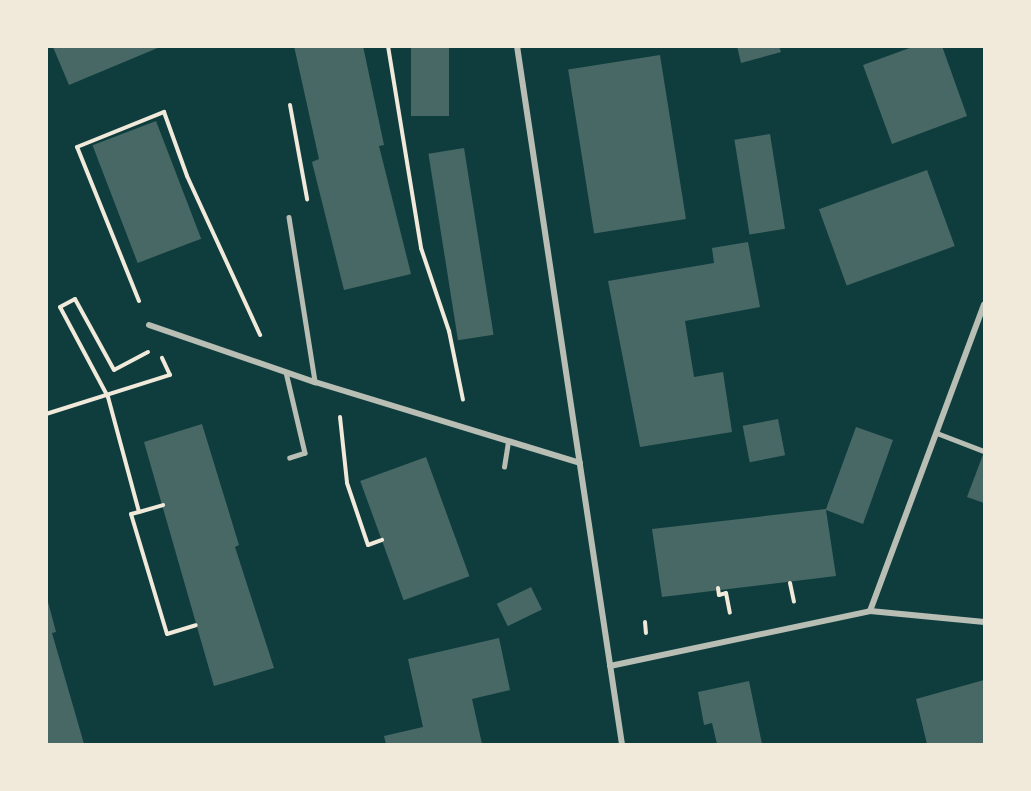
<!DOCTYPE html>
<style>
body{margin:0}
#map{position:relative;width:1031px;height:791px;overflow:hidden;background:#0f3d3e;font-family:Lato,sans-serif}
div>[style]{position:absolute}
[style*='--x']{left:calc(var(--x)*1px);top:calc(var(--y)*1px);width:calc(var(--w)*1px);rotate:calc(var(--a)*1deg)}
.building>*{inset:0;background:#486865;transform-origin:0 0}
.path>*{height:4px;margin:-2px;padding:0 2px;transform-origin:2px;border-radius:2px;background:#f1e9da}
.service>*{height:4.5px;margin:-2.25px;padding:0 2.25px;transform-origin:2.25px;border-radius:2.25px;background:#b8beb3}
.minor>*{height:6px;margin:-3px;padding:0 3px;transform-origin:3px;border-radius:3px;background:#b8beb3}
span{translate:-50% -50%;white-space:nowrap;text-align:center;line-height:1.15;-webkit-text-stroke:5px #f1e9da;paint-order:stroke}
.frame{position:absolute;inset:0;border:48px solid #f1e9da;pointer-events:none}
</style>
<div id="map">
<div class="building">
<div style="clip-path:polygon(294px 46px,363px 46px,384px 145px,379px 146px,411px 274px,344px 290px,312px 162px,319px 159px)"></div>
<div style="left:411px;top:46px;width:38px;height:70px"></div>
<div style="clip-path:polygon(737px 46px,779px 46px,781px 52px,741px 63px)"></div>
<div style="clip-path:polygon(915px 46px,942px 46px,967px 116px,892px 144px,863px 65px)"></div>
<div style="clip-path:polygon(53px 47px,160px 47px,69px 85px)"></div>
<div style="left:660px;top:55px;width:166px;height:93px;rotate:81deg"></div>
<div style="left:156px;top:121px;width:126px;height:68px;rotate:69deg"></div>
<div style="left:770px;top:134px;width:96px;height:36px;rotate:81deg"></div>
<div style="left:464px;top:148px;width:189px;height:36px;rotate:81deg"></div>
<div style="left:927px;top:170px;width:81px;height:115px;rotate:70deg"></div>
<div style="clip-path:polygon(748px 242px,760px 307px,685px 321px,694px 377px,723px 372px,732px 432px,640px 447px,608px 281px,714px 263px,712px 248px)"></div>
<div style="left:778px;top:419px;width:37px;height:36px;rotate:79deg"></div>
<div style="clip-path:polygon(202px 424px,239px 545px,235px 547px,274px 668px,214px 686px,144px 442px)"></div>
<div style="clip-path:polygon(856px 427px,893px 440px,863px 524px,826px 510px,836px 576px,662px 597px,652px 529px,826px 509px)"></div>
<div style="clip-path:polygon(984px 452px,984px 503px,967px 497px)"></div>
<div style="left:426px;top:457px;width:127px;height:70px;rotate:70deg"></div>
<div style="left:531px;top:587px;width:25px;height:38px;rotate:64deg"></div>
<div style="clip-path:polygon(47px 598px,56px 632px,52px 633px,84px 744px,46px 744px)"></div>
<div style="clip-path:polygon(499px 638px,510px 690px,472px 699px,482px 744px,386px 744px,384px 736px,423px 727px,408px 659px)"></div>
<div style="clip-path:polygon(984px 680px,984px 744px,927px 744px,916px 699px)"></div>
<div style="clip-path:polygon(749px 681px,762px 744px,717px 744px,712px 723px,704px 725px,698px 692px)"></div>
</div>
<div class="path">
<div style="--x:388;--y:46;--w:205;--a:80.7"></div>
<div style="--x:421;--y:248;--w:88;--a:71.4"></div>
<div style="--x:449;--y:331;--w:70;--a:78.5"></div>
<div style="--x:290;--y:105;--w:96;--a:79.7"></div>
<div style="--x:139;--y:301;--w:166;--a:-111.9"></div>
<div style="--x:77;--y:147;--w:94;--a:-21.9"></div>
<div style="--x:164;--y:112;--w:68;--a:70.2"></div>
<div style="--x:187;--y:176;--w:175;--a:65.3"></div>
<div style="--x:148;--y:352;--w:38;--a:152"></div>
<div style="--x:114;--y:370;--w:81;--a:-118.8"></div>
<div style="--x:75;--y:299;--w:17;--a:152"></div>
<div style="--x:60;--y:307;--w:102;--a:61.9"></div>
<div style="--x:108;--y:397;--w:119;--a:74.9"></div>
<div style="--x:139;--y:512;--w:8;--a:166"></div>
<div style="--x:131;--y:514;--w:125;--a:73.3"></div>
<div style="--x:167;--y:634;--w:30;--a:-17"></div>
<div style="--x:46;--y:414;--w:130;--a:-17.5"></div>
<div style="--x:170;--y:375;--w:19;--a:-115"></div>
<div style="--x:340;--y:417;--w:66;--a:83.9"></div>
<div style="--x:347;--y:483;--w:65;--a:71.3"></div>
<div style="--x:368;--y:545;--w:15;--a:-20"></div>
<div style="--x:139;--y:512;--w:25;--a:-16"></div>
<div style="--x:790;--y:583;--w:19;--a:78"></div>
<div style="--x:718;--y:588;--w:7;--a:82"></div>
<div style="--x:719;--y:595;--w:7;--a:-16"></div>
<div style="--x:726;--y:593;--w:20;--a:79"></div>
<div style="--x:645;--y:622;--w:11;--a:85"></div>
</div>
<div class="service">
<div style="--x:289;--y:217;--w:167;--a:81"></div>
<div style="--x:286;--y:372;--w:83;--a:76.8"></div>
<div style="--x:305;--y:453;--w:16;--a:162"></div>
<div style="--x:937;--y:433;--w:50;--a:21"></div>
<div style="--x:504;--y:467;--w:26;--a:-81"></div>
</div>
<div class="minor">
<div style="--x:517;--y:46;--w:706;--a:81.45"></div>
<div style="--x:149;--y:325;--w:176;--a:19"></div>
<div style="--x:315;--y:382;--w:277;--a:17"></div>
<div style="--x:870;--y:611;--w:327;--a:-69.6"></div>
<div style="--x:610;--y:666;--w:266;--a:-11.9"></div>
<div style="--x:870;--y:611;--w:115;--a:5.5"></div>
</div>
<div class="frame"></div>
</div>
